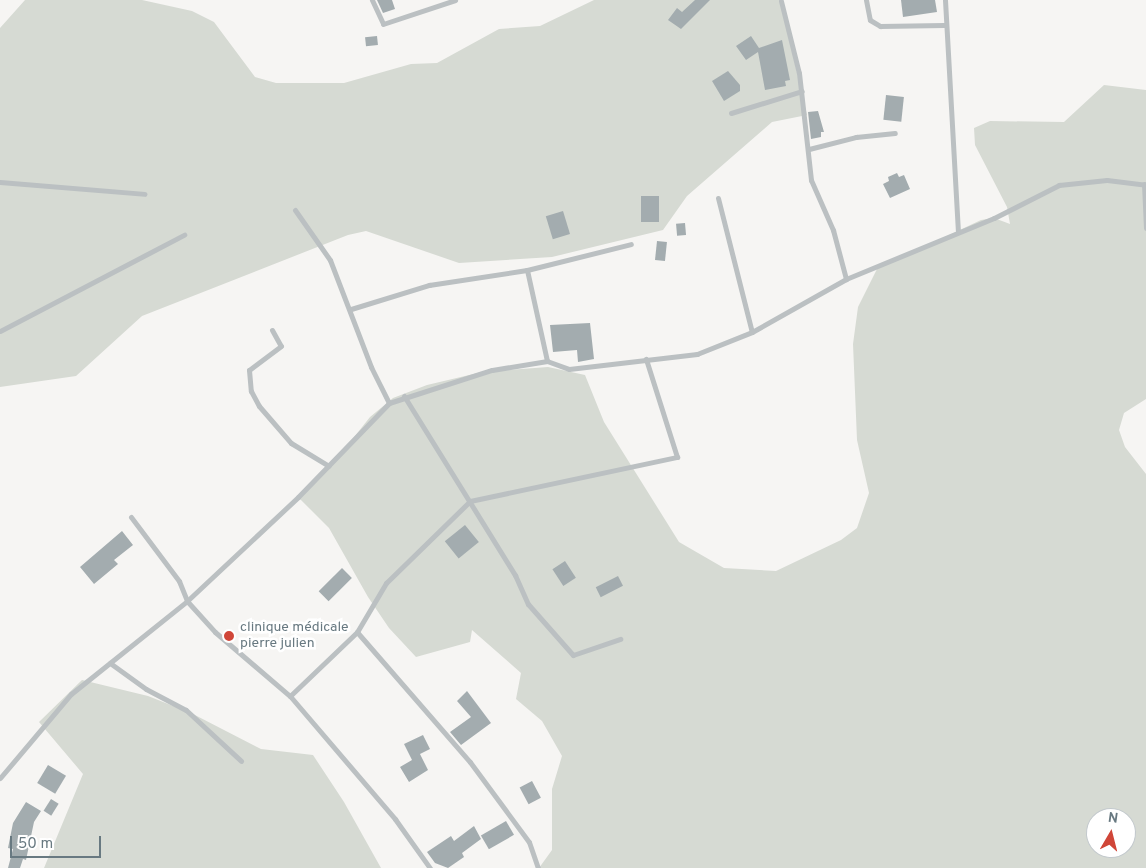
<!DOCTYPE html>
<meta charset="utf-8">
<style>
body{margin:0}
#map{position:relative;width:1146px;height:868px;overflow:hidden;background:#f6f5f3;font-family:Overpass,sans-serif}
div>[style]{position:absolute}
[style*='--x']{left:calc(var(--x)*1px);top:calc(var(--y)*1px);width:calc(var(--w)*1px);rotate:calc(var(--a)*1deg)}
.green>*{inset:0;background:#d6dad3}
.building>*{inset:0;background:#a3acaf;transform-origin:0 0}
.minor>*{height:5px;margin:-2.5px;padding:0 2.5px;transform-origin:2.5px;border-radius:2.5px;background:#bbc0c2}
.dots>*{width:14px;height:14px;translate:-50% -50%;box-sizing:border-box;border:2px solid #fff;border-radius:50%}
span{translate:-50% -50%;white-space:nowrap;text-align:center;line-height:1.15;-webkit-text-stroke:5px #fff;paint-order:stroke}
.poi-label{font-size:14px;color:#687981}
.left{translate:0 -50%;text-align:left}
.north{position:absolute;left:1086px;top:808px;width:50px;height:50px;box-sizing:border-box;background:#fff;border:1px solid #c3c9cd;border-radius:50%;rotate:8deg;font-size:14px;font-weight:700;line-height:20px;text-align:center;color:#687981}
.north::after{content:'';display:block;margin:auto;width:18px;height:22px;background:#d04638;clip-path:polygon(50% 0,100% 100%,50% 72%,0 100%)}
.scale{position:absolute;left:10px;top:836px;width:91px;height:22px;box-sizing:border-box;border:2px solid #687981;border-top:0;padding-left:6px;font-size:15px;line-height:18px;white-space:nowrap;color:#687981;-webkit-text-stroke:4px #fff;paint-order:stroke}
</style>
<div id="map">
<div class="green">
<div style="clip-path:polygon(25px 0,142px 0,192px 11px,214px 22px,255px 77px,276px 83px,344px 83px,411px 64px,437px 63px,499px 29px,540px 26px,594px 0,780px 0,807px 115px,772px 122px,687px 196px,663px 230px,552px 257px,459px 263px,366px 231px,348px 235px,142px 316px,76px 376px,0 387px,0 28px)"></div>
<div style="clip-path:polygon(evenodd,1104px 85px,1146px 90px,1146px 399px,1124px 413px,1119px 430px,1125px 447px,1146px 474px,1146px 868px,539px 868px,552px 850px,552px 789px,562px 756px,542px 721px,516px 699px,521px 673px,472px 630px,470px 642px,416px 657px,389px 628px,368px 597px,329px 528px,298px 497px,332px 465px,370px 417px,393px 398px,427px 385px,482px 372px,548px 367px,585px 375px,604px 422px,679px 542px,724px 568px,776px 571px,841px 540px,857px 528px,869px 493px,857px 440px,853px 344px,858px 307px,877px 269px,981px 220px,994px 218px,1010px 224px,1007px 207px,975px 145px,974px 128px,990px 121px,1064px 122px,1104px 85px,1096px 818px,1126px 818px,1126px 848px,1096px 848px,1096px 818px)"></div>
<div style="clip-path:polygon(82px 680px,148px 696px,191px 713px,261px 749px,313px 755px,344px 802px,381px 868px,44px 868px,83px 774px,39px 722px)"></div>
</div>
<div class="building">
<div style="clip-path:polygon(377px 0,392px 0,395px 9px,383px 13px)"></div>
<div style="clip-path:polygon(695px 0,710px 0,681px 29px,668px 20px,677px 8px,682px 12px)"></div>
<div style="clip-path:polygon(901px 0,935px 0,937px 12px,903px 17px)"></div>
<div style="left:377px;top:36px;width:9px;height:12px;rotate:84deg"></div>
<div style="clip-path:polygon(751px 36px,759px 48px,782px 40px,790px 80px,785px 81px,786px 86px,765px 90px,758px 52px,746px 60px,736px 46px)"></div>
<div style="clip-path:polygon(728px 71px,740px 85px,740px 91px,724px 101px,712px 81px)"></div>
<div style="left:886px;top:95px;width:18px;height:25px;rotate:6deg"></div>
<div style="clip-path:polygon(818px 111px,824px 132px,821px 132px,821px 137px,811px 139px,808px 112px)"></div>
<div style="clip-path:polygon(897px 173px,899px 177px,904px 175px,910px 189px,890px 198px,883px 184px,889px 181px,888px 177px)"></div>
<div style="left:641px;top:196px;width:18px;height:26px"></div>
<div style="left:563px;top:211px;width:24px;height:18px;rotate:73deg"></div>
<div style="left:685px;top:223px;width:12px;height:9px;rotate:85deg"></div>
<div style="left:657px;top:241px;width:10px;height:19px;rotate:6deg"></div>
<div style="clip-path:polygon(590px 323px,594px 359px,578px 362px,577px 350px,553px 352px,550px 325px)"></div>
<div style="left:465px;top:525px;width:22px;height:26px;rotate:51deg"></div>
<div style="clip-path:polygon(122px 531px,133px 545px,114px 560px,118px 564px,94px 584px,80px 567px)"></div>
<div style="left:565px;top:561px;width:20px;height:15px;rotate:57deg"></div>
<div style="left:342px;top:568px;width:14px;height:33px;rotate:45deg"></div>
<div style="left:618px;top:576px;width:11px;height:25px;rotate:63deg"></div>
<div style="clip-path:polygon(467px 691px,491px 723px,461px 745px,450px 732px,471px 717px,457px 701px)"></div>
<div style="clip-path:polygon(423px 735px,430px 749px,420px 754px,428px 770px,409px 782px,400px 767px,412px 760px,404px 744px)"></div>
<div style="left:48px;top:765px;width:21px;height:21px;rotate:31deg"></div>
<div style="left:532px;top:781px;width:19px;height:14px;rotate:62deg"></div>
<div style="left:51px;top:799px;width:9px;height:14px;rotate:32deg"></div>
<div style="clip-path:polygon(26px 802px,41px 811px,34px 822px,26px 860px,23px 859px,20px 868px,8px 868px,13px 849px,8px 848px,13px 823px)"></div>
<div style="left:506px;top:821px;width:16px;height:29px;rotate:60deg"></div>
<div style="clip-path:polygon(474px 826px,481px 839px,462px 853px,464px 857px,448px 868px,435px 863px,427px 852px,451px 836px,454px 841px)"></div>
</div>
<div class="minor">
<div style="--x:372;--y:0;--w:26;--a:65"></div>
<div style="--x:383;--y:24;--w:76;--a:-18.4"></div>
<div style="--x:866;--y:0;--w:20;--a:79"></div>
<div style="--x:870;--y:20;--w:12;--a:31"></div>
<div style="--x:880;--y:26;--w:64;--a:-0.9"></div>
<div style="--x:945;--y:0;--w:231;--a:86.8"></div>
<div style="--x:781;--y:1;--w:74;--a:76"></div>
<div style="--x:799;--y:73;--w:108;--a:83.6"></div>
<div style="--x:811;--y:180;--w:55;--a:66.3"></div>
<div style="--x:833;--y:230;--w:51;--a:75.1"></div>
<div style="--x:731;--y:113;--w:74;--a:-17.2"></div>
<div style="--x:809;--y:149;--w:49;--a:-14.3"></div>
<div style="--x:856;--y:137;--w:39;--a:-6"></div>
<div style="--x:0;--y:182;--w:145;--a:4.7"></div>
<div style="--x:1144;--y:184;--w:44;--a:87.4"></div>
<div style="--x:718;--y:198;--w:138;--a:75.8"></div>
<div style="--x:295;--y:210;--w:61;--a:55"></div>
<div style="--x:330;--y:260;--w:115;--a:69"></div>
<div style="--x:371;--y:367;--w:40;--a:63.4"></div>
<div style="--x:527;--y:270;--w:93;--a:77.6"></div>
<div style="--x:351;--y:309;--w:82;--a:-17.1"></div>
<div style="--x:429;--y:285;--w:99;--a:-8.7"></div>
<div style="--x:527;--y:270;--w:107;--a:-14"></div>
<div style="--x:272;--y:330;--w:18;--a:61"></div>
<div style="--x:281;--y:346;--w:40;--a:143"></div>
<div style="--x:249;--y:370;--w:21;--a:85"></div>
<div style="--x:251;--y:391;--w:17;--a:62"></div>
<div style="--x:259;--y:406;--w:49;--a:49.1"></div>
<div style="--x:291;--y:443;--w:44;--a:31.2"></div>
<div style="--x:0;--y:331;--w:208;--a:-27.6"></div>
<div style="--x:404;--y:396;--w:211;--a:58.2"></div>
<div style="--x:515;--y:575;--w:32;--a:66"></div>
<div style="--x:528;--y:604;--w:68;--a:48.6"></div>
<div style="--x:573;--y:655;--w:50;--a:-18.8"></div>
<div style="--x:131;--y:517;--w:80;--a:53.1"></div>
<div style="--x:179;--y:581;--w:22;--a:68"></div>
<div style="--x:187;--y:601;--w:42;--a:47.9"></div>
<div style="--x:215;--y:632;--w:99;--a:40.5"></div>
<div style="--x:290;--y:696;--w:162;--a:49.5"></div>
<div style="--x:395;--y:819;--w:60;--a:54.5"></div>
<div style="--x:357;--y:632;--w:57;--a:-59.4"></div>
<div style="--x:386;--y:583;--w:117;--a:-44.3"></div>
<div style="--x:470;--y:501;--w:212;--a:-12"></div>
<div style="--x:677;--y:457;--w:103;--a:-107.6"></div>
<div style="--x:110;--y:663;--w:44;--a:35.8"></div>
<div style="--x:146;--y:689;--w:45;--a:27.7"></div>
<div style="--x:186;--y:710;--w:75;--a:42.8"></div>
<div style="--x:290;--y:696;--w:93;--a:-43.7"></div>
<div style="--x:357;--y:632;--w:172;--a:49"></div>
<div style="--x:470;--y:762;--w:99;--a:53.6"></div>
<div style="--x:529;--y:842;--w:28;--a:71"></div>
<div style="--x:0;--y:778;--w:110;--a:-49.8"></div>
<div style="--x:71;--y:694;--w:149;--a:-38.7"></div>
<div style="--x:187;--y:601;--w:152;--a:-43.1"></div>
<div style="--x:298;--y:497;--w:131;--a:-45.9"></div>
<div style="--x:389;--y:403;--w:108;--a:-17.8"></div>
<div style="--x:492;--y:370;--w:56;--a:-9.3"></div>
<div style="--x:547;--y:361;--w:23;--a:20"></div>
<div style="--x:569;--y:369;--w:129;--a:-6.7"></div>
<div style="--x:697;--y:354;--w:59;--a:-21.8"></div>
<div style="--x:752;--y:332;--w:108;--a:-29.4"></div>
<div style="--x:846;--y:279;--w:160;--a:-22.4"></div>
<div style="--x:994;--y:218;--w:73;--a:-26.9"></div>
<div style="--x:1059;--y:185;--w:48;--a:-5.9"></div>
<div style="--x:1107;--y:180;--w:39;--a:7"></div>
</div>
<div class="dots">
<div style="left:229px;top:636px;background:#d04638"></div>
</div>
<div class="poi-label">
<span class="left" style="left:240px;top:636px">clinique médicale<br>pierre julien</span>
</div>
<div class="north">N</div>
<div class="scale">50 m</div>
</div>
